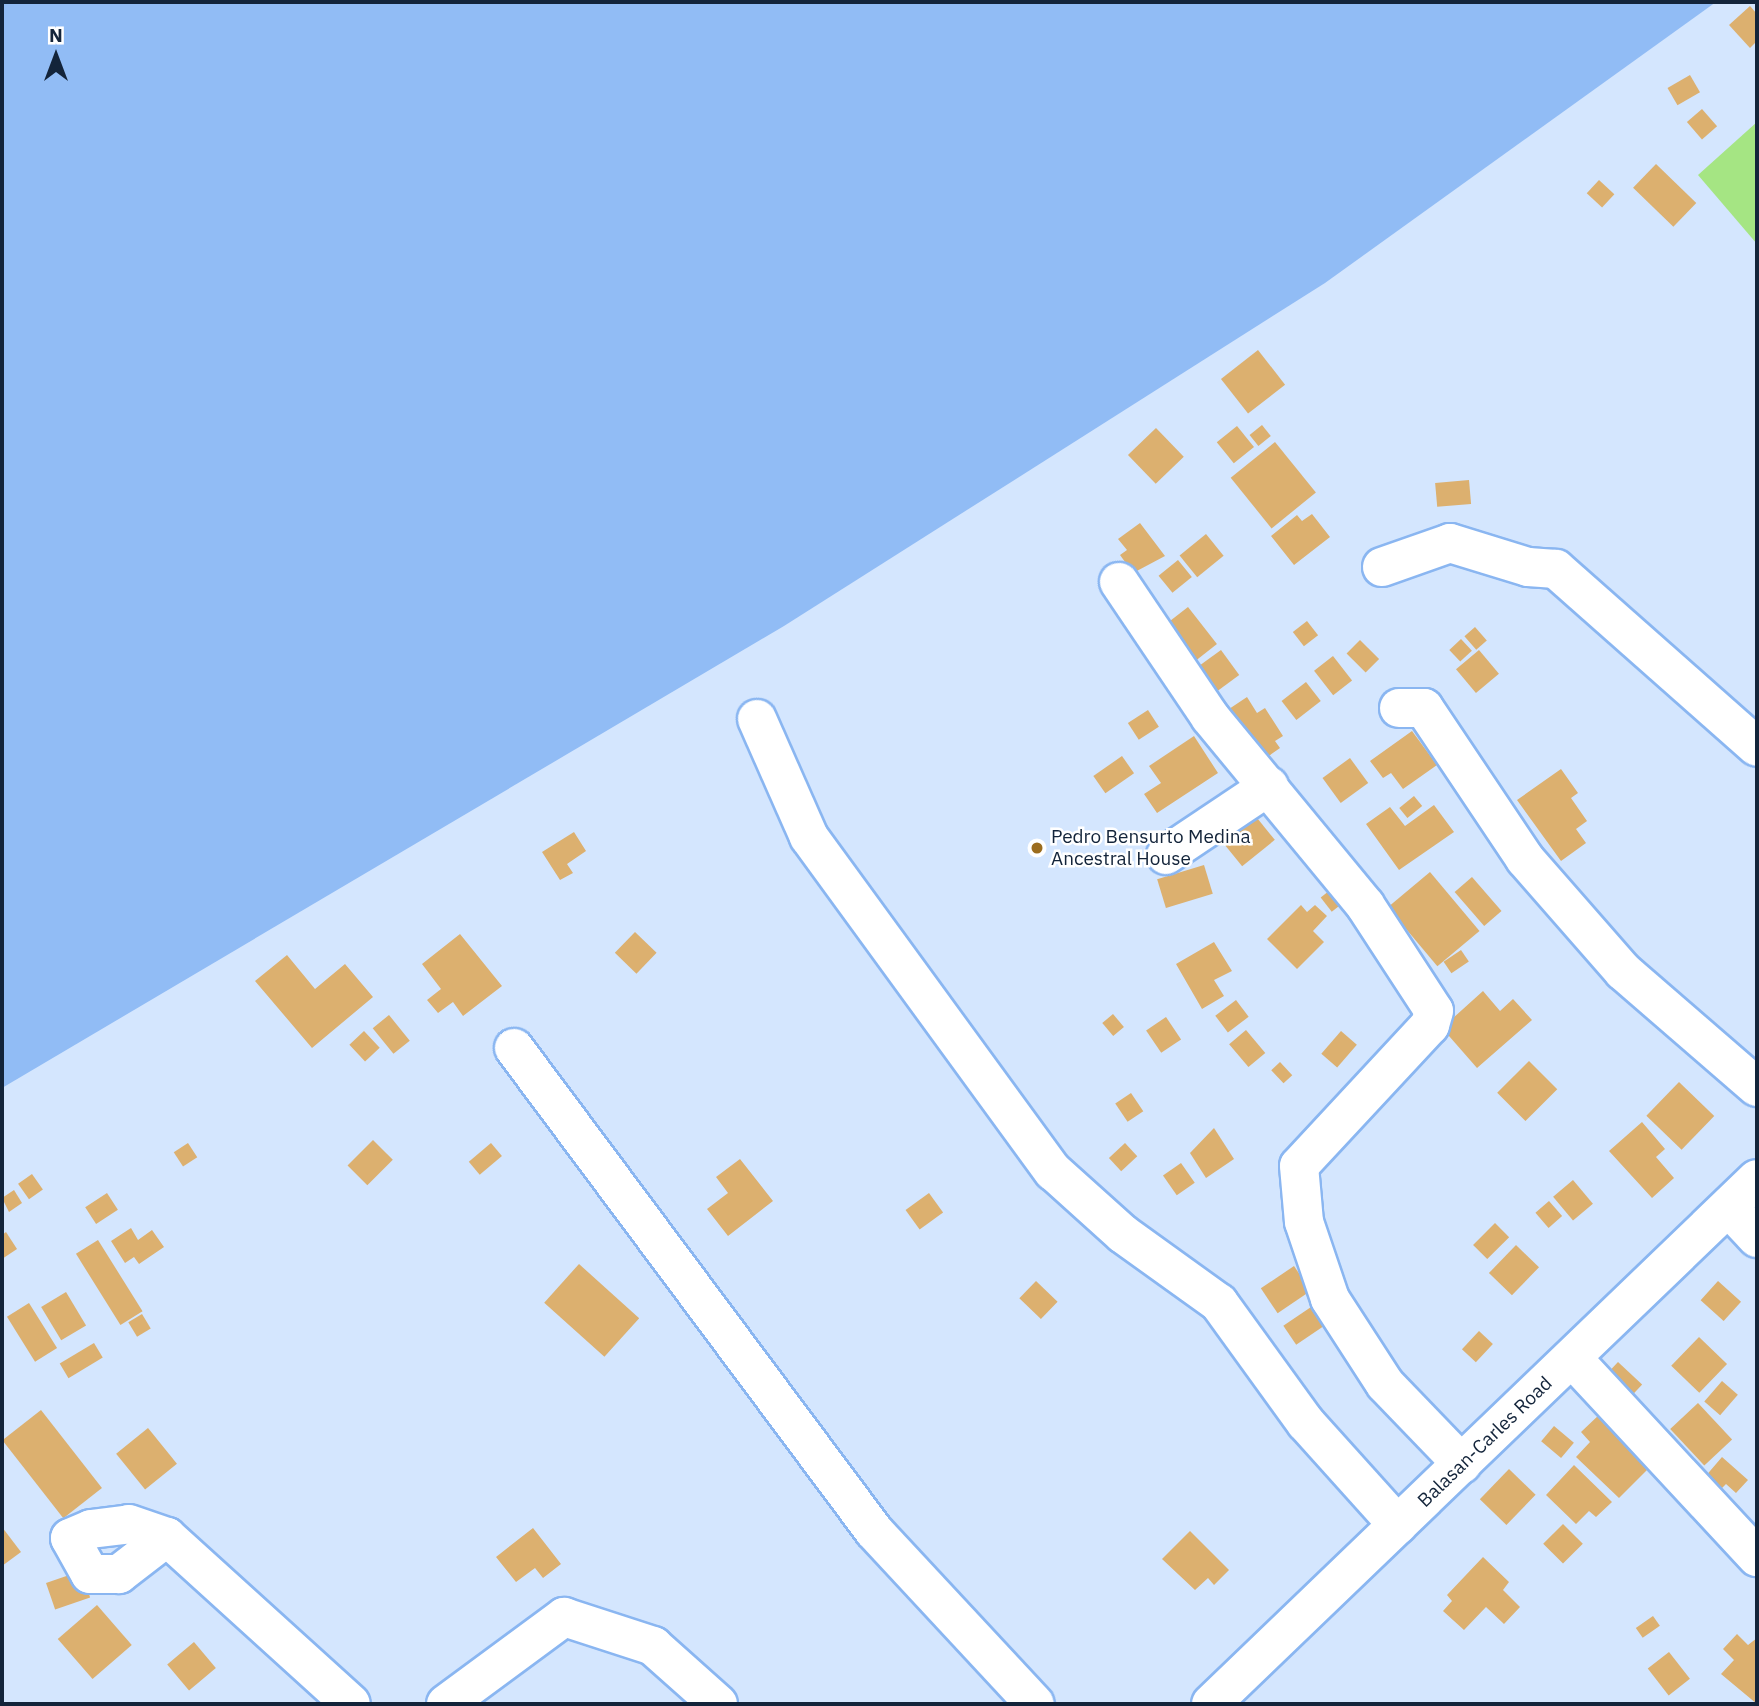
<!DOCTYPE html>
<style>
body{margin:0}
#map{position:relative;width:1759px;height:1706px;overflow:hidden;background:#d4e6fe;font-family:"IBM Plex Sans",sans-serif}
div>[style]{position:absolute}
[style*='--x']{left:calc(var(--x)*1px);top:calc(var(--y)*1px);width:calc(var(--w)*1px);rotate:calc(var(--a)*1deg)}
.green>*{inset:0;background:#a5e583}
.water>*{inset:0;background:#91bcf5}
.building>*{inset:0;background:#dcb06f;transform-origin:0 0}
.roads{filter:drop-shadow(2px 0 #8ab6f1) drop-shadow(-2px 0 #8ab6f1) drop-shadow(0 2px #8ab6f1) drop-shadow(0 -2px #8ab6f1)}
.minor>*{height:38px;margin:-19px;padding:0 19px;transform-origin:19px;border-radius:19px;background:#fff}
.major>*{height:38px;margin:-19px;padding:0 19px;transform-origin:19px;border-radius:19px;background:#fff}
.dots>*{width:19px;height:19px;translate:-50% -50%;box-sizing:border-box;border:4px solid #fff;border-radius:50%}
span{translate:-50% -50%;white-space:nowrap;text-align:center;line-height:1.15;-webkit-text-stroke:5px #fff;paint-order:stroke}
.poi-label{font-size:19px;color:#13243a}
.left{translate:0 -50%;text-align:left}
.street-label{font-size:19px;color:#13243a}
.frame{position:absolute;inset:0;border:4px solid #13243a;pointer-events:none}
.north{position:absolute;left:21px;top:21px;width:70px;height:70px;-webkit-text-stroke:5px #fff;paint-order:stroke;rotate:0deg;font-size:19px;font-weight:700;line-height:28px;text-align:center;color:#13243a}
.north::after{content:'';display:block;margin:auto;width:24px;height:32px;background:#13243a;clip-path:polygon(50% 0,100% 100%,50% 72%,0 100%)}
</style>
<div id="map">
<div class="green">
<div style="clip-path:polygon(1757px 122px,1757px 244px,1698px 175px)"></div>
</div>
<div class="water">
<div style="clip-path:polygon(2px 2px,1716px 2px,1325px 283px,784px 626px,2px 1088px)"></div>
</div>
<div class="building">
<div style="clip-path:polygon(1750px 6px,1757px 14px,1757px 41px,1750px 48px,1729px 25px)"></div>
<div style="left:1690px;top:75px;width:20px;height:26px;rotate:60deg"></div>
<div style="left:1702px;top:109px;width:23px;height:20px;rotate:49deg"></div>
<div style="left:1656px;top:164px;width:56px;height:33px;rotate:44deg"></div>
<div style="left:1599px;top:180px;width:21px;height:18px;rotate:43deg"></div>
<div style="left:1258px;top:350px;width:44px;height:47px;rotate:52deg"></div>
<div style="left:1262px;top:425px;width:14px;height:16px;rotate:51deg"></div>
<div style="left:1237px;top:426px;width:27px;height:26px;rotate:51deg"></div>
<div style="left:1156px;top:428px;width:40px;height:39px;rotate:46deg"></div>
<div style="left:1275px;top:442px;width:65px;height:57px;rotate:51deg"></div>
<div style="left:1469px;top:480px;width:24px;height:34px;rotate:85deg"></div>
<div style="clip-path:polygon(1312px 514px,1330px 537px,1294px 565px,1271px 536px,1297px 515px,1302px 521px)"></div>
<div style="clip-path:polygon(1140px 523px,1165px 556px,1133px 573px,1120px 555px,1127px 550px,1118px 539px)"></div>
<div style="left:1206px;top:534px;width:28px;height:34px;rotate:51deg"></div>
<div style="left:1178px;top:560px;width:22px;height:25px;rotate:51deg"></div>
<div style="left:1188px;top:607px;width:47px;height:27px;rotate:52deg"></div>
<div style="left:1307px;top:621px;width:18px;height:18px;rotate:52deg"></div>
<div style="left:1475px;top:627px;width:18px;height:14px;rotate:49deg"></div>
<div style="left:1461px;top:639px;width:16px;height:16px;rotate:47deg"></div>
<div style="left:1360px;top:640px;width:27px;height:19px;rotate:45deg"></div>
<div style="left:1221px;top:650px;width:31px;height:29px;rotate:54deg"></div>
<div style="left:1479px;top:650px;width:31px;height:30px;rotate:50deg"></div>
<div style="left:1333px;top:656px;width:31px;height:24px;rotate:52deg"></div>
<div style="left:1306px;top:682px;width:24px;height:31px;rotate:52deg"></div>
<div style="clip-path:polygon(1247px 697px,1257px 713px,1265px 708px,1283px 736px,1275px 741px,1280px 748px,1263px 760px,1229px 709px)"></div>
<div style="left:1148px;top:710px;width:20px;height:24px;rotate:57deg"></div>
<div style="clip-path:polygon(1412px 731px,1437px 765px,1403px 789px,1391px 773px,1383px 778px,1370px 761px)"></div>
<div style="clip-path:polygon(1194px 736px,1218px 773px,1157px 813px,1144px 794px,1161px 783px,1149px 766px)"></div>
<div style="left:1122px;top:756px;width:21px;height:35px;rotate:55deg"></div>
<div style="left:1350px;top:758px;width:31px;height:34px;rotate:54deg"></div>
<div style="clip-path:polygon(1561px 769px,1578px 793px,1571px 798px,1587px 821px,1576px 829px,1586px 843px,1561px 861px,1517px 800px)"></div>
<div style="left:1414px;top:796px;width:13px;height:19px;rotate:51deg"></div>
<div style="clip-path:polygon(1434px 805px,1454px 832px,1399px 870px,1366px 824px,1390px 807px,1405px 826px)"></div>
<div style="left:1249px;top:808px;width:41px;height:42px;rotate:51deg"></div>
<div style="clip-path:polygon(574px 832px,586px 851px,567px 864px,573px 873px,560px 880px,542px 852px)"></div>
<div style="left:1204px;top:865px;width:30px;height:49px;rotate:73deg"></div>
<div style="left:1430px;top:872px;width:77px;height:55px;rotate:50deg"></div>
<div style="left:1472px;top:877px;width:45px;height:23px;rotate:49deg"></div>
<div style="left:1338px;top:884px;width:18px;height:22px;rotate:52deg"></div>
<div style="clip-path:polygon(1301px 905px,1307px 912px,1315px 905px,1327px 916px,1313px 931px,1324px 942px,1297px 969px,1267px 939px)"></div>
<div style="left:635px;top:932px;width:30px;height:29px;rotate:44deg"></div>
<div style="clip-path:polygon(460px 934px,502px 986px,463px 1016px,453px 1002px,438px 1013px,427px 1000px,441px 989px,422px 964px)"></div>
<div style="clip-path:polygon(1214px 942px,1232px 971px,1214px 980px,1224px 996px,1202px 1009px,1176px 964px)"></div>
<div style="left:1461px;top:950px;width:14px;height:21px;rotate:56deg"></div>
<div style="clip-path:polygon(287px 955px,315px 989px,345px 964px,373px 997px,312px 1048px,255px 981px)"></div>
<div style="clip-path:polygon(1483px 991px,1500px 1011px,1513px 999px,1532px 1020px,1477px 1068px,1442px 1028px)"></div>
<div style="left:1236px;top:1000px;width:21px;height:26px;rotate:53deg"></div>
<div style="left:1113px;top:1014px;width:17px;height:14px;rotate:50deg"></div>
<div style="left:389px;top:1015px;width:33px;height:21px;rotate:51deg"></div>
<div style="left:1166px;top:1017px;width:27px;height:24px;rotate:56deg"></div>
<div style="left:1246px;top:1030px;width:30px;height:22px;rotate:50deg"></div>
<div style="left:364px;top:1031px;width:23px;height:20px;rotate:47deg"></div>
<div style="left:1341px;top:1031px;width:21px;height:30px;rotate:41deg"></div>
<div style="left:1529px;top:1061px;width:40px;height:45px;rotate:45deg"></div>
<div style="left:1280px;top:1062px;width:18px;height:12px;rotate:47deg"></div>
<div style="left:1679px;top:1082px;width:49px;height:47px;rotate:44deg"></div>
<div style="left:1131px;top:1093px;width:22px;height:19px;rotate:56deg"></div>
<div style="clip-path:polygon(1642px 1122px,1665px 1149px,1656px 1157px,1674px 1178px,1652px 1198px,1609px 1151px)"></div>
<div style="clip-path:polygon(1214px 1128px,1234px 1159px,1206px 1178px,1190px 1153px)"></div>
<div style="left:373px;top:1140px;width:28px;height:36px;rotate:45deg"></div>
<div style="left:188px;top:1143px;width:17px;height:17px;rotate:57deg"></div>
<div style="left:491px;top:1143px;width:17px;height:29px;rotate:50deg"></div>
<div style="left:1125px;top:1143px;width:18px;height:22px;rotate:47deg"></div>
<div style="clip-path:polygon(740px 1159px,773px 1201px,728px 1236px,707px 1209px,728px 1193px,716px 1177px)"></div>
<div style="left:1181px;top:1163px;width:24px;height:22px;rotate:55deg"></div>
<div style="left:32px;top:1174px;width:19px;height:17px;rotate:55deg"></div>
<div style="left:1573px;top:1180px;width:31px;height:26px;rotate:50deg"></div>
<div style="clip-path:polygon(14px 1190px,22px 1203px,9px 1212px,2px 1198px)"></div>
<div style="left:107px;top:1193px;width:20px;height:26px;rotate:57deg"></div>
<div style="left:929px;top:1193px;width:24px;height:29px;rotate:54deg"></div>
<div style="left:1549px;top:1201px;width:20px;height:18px;rotate:49deg"></div>
<div style="left:1495px;top:1223px;width:20px;height:31px;rotate:45deg"></div>
<div style="clip-path:polygon(131px 1228px,138px 1240px,152px 1230px,164px 1247px,139px 1264px,134px 1257px,125px 1263px,111px 1241px)"></div>
<div style="clip-path:polygon(6px 1232px,17px 1249px,2px 1259px,2px 1235px)"></div>
<div style="left:98px;top:1240px;width:84px;height:26px;rotate:58deg"></div>
<div style="left:1516px;top:1245px;width:32px;height:39px;rotate:44deg"></div>
<div style="left:579px;top:1264px;width:81px;height:52px;rotate:42deg"></div>
<div style="left:1294px;top:1266px;width:30px;height:40px;rotate:56deg"></div>
<div style="left:1036px;top:1281px;width:30px;height:24px;rotate:44deg"></div>
<div style="left:1718px;top:1281px;width:31px;height:26px;rotate:42deg"></div>
<div style="left:66px;top:1292px;width:39px;height:29px;rotate:59deg"></div>
<div style="left:29px;top:1303px;width:53px;height:26px;rotate:58deg"></div>
<div style="left:1314px;top:1305px;width:23px;height:37px;rotate:56deg"></div>
<div style="left:142px;top:1314px;width:17px;height:16px;rotate:59deg"></div>
<div style="left:1479px;top:1331px;width:19px;height:25px;rotate:43deg"></div>
<div style="left:1699px;top:1337px;width:39px;height:40px;rotate:44deg"></div>
<div style="left:94px;top:1343px;width:17px;height:40px;rotate:59deg"></div>
<div style="left:1618px;top:1362px;width:33px;height:24px;rotate:43deg"></div>
<div style="left:1722px;top:1381px;width:21px;height:27px;rotate:41deg"></div>
<div style="left:1698px;top:1403px;width:50px;height:38px;rotate:47deg"></div>
<div style="left:41px;top:1410px;width:99px;height:49px;rotate:52deg"></div>
<div style="clip-path:polygon(1601px 1413px,1653px 1464px,1619px 1498px,1576px 1457px,1590px 1442px,1581px 1432px)"></div>
<div style="left:1554px;top:1426px;width:26px;height:20px;rotate:40deg"></div>
<div style="left:148px;top:1428px;width:46px;height:41px;rotate:51deg"></div>
<div style="clip-path:polygon(1722px 1457px,1748px 1480px,1736px 1493px,1726px 1484px,1719px 1491px,1704px 1478px)"></div>
<div style="clip-path:polygon(1574px 1465px,1612px 1502px,1596px 1517px,1589px 1511px,1576px 1524px,1546px 1495px)"></div>
<div style="left:1509px;top:1469px;width:37px;height:42px;rotate:44deg"></div>
<div style="left:1563px;top:1524px;width:28px;height:28px;rotate:45deg"></div>
<div style="clip-path:polygon(2px 1527px,21px 1552px,2px 1566px)"></div>
<div style="clip-path:polygon(533px 1528px,561px 1564px,543px 1578px,535px 1568px,516px 1582px,496px 1557px)"></div>
<div style="clip-path:polygon(1190px 1531px,1229px 1570px,1214px 1585px,1208px 1578px,1195px 1590px,1162px 1559px)"></div>
<div style="clip-path:polygon(1483px 1557px,1509px 1582px,1503px 1590px,1520px 1607px,1504px 1624px,1486px 1607px,1464px 1630px,1443px 1611px,1452px 1601px,1447px 1595px)"></div>
<div style="left:81px;top:1571px;width:28px;height:37px;rotate:71deg"></div>
<div style="left:97px;top:1605px;width:53px;height:52px;rotate:49deg"></div>
<div style="left:1653px;top:1616px;width:12px;height:21px;rotate:55deg"></div>
<div style="clip-path:polygon(1737px 1634px,1748px 1645px,1757px 1638px,1757px 1704px,1721px 1674px,1734px 1660px,1723px 1649px)"></div>
<div style="left:194px;top:1642px;width:34px;height:35px;rotate:50deg"></div>
<div style="left:1669px;top:1652px;width:34px;height:27px;rotate:52deg"></div>
</div>
<div class="roads">
<div class="minor">
<div style="--x:1382;--y:567;--w:72;--a:-19.4"></div>
<div style="--x:1450;--y:543;--w:82;--a:17.1"></div>
<div style="--x:1528;--y:567;--w:28;--a:4"></div>
<div style="--x:1556;--y:569;--w:268;--a:41.5"></div>
<div style="--x:1119;--y:582;--w:163;--a:56"></div>
<div style="--x:1210;--y:717;--w:244;--a:50.5"></div>
<div style="--x:1365;--y:905;--w:126;--a:56.9"></div>
<div style="--x:1434;--y:1011;--w:15;--a:106"></div>
<div style="--x:1430;--y:1025;--w:192;--a:132.9"></div>
<div style="--x:1299;--y:1166;--w:56;--a:84.9"></div>
<div style="--x:1304;--y:1222;--w:81;--a:71.3"></div>
<div style="--x:1330;--y:1299;--w:101;--a:57.1"></div>
<div style="--x:1385;--y:1384;--w:111;--a:46.1"></div>
<div style="--x:1399;--y:708;--w:25;--a:0"></div>
<div style="--x:1424;--y:708;--w:182;--a:56.2"></div>
<div style="--x:1525;--y:859;--w:149;--a:48.8"></div>
<div style="--x:1623;--y:971;--w:177;--a:40.9"></div>
<div style="--x:757;--y:719;--w:129;--a:66.2"></div>
<div style="--x:809;--y:837;--w:414;--a:53.9"></div>
<div style="--x:1053;--y:1171;--w:94;--a:42"></div>
<div style="--x:1123;--y:1234;--w:118;--a:35.7"></div>
<div style="--x:1219;--y:1303;--w:148;--a:54.1"></div>
<div style="--x:1306;--y:1423;--w:137;--a:48"></div>
<div style="--x:1166;--y:855;--w:124;--a:-33.8"></div>
<div style="--x:514;--y:1048;--w:602;--a:53.3"></div>
<div style="--x:874;--y:1531;--w:236;--a:47.1"></div>
<div style="--x:1729;--y:1208;--w:41;--a:47"></div>
<div style="--x:1572;--y:1358;--w:272;--a:47.1"></div>
<div style="--x:167;--y:1537;--w:61;--a:142.4"></div>
<div style="--x:119;--y:1574;--w:29;--a:180"></div>
<div style="--x:90;--y:1574;--w:41;--a:-119.1"></div>
<div style="--x:70;--y:1538;--w:23;--a:-23"></div>
<div style="--x:91;--y:1529;--w:38;--a:-7"></div>
<div style="--x:129;--y:1524;--w:40;--a:18.9"></div>
<div style="--x:167;--y:1537;--w:248;--a:42.2"></div>
<div style="--x:446;--y:1704;--w:147;--a:-36.4"></div>
<div style="--x:564;--y:1617;--w:94;--a:18"></div>
<div style="--x:653;--y:1646;--w:87;--a:41.7"></div>
</div>
<div class="major">
<div style="--x:1211;--y:1704;--w:757;--a:-43.88"></div>
</div>
</div>
<div class="dots">
<div style="left:1037px;top:848px;background:#9b6c1d"></div>
</div>
<div class="poi-label">
<span class="left" style="left:1051px;top:848px">Pedro Bensurto Medina<br>Ancestral House</span>
</div>
<div class="street-label">
<span style="left:1485px;top:1442px;rotate:-44deg">Balasan-Carles Road</span>
</div>
<div class="frame"></div>
<div class="north">N</div>
</div>
